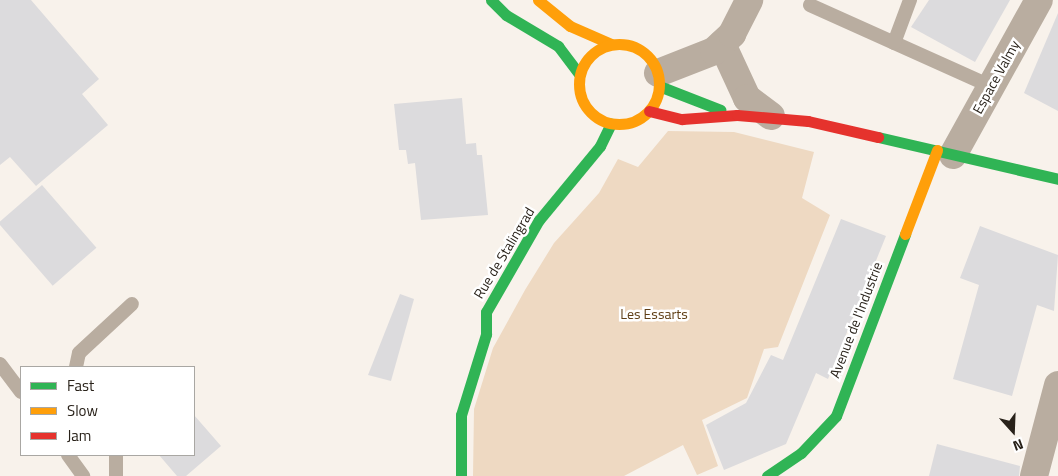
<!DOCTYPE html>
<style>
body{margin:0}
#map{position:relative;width:1058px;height:476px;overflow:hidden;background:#f8f2eb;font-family:"Titillium Web",sans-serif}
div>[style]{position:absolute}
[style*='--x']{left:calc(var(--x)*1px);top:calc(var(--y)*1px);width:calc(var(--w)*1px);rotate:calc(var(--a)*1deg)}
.green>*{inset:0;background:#eed9c2}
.building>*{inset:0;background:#dcdbdd;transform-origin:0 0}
.lane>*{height:14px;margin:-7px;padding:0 7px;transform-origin:7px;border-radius:7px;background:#b9ada0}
.street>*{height:28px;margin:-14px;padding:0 14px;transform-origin:14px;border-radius:14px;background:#b9ada0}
.fast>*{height:11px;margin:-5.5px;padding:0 5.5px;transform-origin:5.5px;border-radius:5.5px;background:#30b455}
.slow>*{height:11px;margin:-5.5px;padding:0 5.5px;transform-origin:5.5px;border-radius:5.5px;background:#ff9f0a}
.slow>.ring{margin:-5.5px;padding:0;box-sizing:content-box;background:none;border:11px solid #ff9f0a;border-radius:50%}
.jam>*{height:11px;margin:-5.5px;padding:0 5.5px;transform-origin:5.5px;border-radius:5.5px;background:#e5322d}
span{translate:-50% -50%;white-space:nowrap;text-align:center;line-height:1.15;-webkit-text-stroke:5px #fff;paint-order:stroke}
.street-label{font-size:14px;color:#29221a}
.park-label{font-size:14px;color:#5f3e15}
.legend{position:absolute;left:20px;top:366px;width:175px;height:90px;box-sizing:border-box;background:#fff;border:1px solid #a9a7a3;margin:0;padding:6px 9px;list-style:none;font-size:15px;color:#29221a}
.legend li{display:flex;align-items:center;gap:10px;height:25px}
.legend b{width:25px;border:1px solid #a9a7a3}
.north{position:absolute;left:988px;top:406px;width:50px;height:50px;-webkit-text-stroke:4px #fff;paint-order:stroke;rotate:160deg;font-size:14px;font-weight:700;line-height:20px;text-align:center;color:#29221a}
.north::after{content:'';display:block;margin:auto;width:18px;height:22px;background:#29221a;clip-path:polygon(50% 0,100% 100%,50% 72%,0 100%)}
</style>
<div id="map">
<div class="green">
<div style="clip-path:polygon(668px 131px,734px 132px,814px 152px,802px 198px,830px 215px,778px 347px,764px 349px,747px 398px,702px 420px,718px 466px,697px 475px,683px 445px,624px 476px,473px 476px,474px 409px,493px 348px,525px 290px,554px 243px,599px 193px,618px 159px,638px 167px)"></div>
</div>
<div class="building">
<div style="clip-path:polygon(0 0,31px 0,99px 79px,82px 94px,108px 125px,36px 186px,10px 157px,0 165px)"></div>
<div style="clip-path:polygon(929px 0,1010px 0,975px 62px,911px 27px)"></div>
<div style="clip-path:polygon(1058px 13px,1058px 111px,1024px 93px)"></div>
<div style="clip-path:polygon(462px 98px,466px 144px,476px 143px,477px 155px,482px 155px,488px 215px,421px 220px,415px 163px,408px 164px,406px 150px,399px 150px,394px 104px)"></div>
<div style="left:42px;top:185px;width:83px;height:58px;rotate:49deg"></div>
<div style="clip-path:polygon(841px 219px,886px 236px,828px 379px,816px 373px,786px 444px,724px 470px,706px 425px,746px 403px,771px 355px,783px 360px)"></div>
<div style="clip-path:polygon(980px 226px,1058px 255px,1054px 311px,1037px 305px,1012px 396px,953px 379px,979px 285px,960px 278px)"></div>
<div style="clip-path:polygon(400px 294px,414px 299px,391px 381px,368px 375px)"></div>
<div style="clip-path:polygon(194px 415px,221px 446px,186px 476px,177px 476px,159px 455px,194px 455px)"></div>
<div style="clip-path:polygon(937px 444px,1020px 466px,1019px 476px,929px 476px)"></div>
</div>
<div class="lane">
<div style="--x:810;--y:5;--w:197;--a:24.2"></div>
<div style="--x:894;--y:43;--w:46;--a:-69.6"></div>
<div style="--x:0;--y:364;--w:35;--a:53"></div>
<div style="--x:76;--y:367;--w:14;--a:-78"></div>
<div style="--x:79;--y:353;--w:72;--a:-42.8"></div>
<div style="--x:68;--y:455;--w:26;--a:54"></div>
<div style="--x:116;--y:476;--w:21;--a:-90"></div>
</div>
<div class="street">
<div style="--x:722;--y:44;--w:60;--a:65.2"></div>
<div style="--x:747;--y:98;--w:30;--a:37"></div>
<div style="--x:658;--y:73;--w:60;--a:-21.4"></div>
<div style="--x:714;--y:51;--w:25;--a:-43"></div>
<div style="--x:732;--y:34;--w:38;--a:-63"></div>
<div style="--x:953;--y:155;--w:177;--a:-61"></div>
<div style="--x:1034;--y:476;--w:94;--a:-75.2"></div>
</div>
<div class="fast">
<div style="--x:491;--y:0;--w:21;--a:45"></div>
<div style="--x:506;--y:15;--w:61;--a:30.8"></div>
<div style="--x:558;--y:46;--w:36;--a:53"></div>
<div style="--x:659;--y:86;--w:66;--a:21.2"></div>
<div style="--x:878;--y:137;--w:185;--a:13.1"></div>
<div style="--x:461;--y:476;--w:61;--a:-90"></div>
<div style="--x:461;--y:415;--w:85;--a:-72.8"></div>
<div style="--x:486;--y:334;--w:22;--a:-90"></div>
<div style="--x:486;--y:312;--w:106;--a:-60.1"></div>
<div style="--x:539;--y:220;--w:96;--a:-50.5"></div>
<div style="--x:600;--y:146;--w:25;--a:-64"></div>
<div style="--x:767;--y:476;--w:41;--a:-34.1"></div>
<div style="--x:801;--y:453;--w:51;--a:-46.6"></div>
<div style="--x:836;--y:416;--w:195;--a:-69.2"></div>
</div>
<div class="slow">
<div style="--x:538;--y:0;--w:41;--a:39.1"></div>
<div style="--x:570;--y:26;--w:45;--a:23.7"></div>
<div class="ring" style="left:579px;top:44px;width:69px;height:69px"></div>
<div style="--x:905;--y:234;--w:90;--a:-69.1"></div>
</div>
<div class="jam">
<div style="--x:649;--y:111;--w:34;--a:14"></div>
<div style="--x:682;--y:119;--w:55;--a:-4.2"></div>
<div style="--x:737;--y:115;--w:71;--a:4.8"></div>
<div style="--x:808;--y:121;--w:72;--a:12.9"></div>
</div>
<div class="street-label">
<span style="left:996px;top:77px;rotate:-61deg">Espace Valmy</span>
<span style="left:504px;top:253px;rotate:-59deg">Rue de Stalingrad</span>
<span style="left:856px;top:320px;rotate:-69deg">Avenue de l'Industrie</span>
</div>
<div class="park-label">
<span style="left:654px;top:314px">Les Essarts</span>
</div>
<ul class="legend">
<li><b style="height:6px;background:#30b455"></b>Fast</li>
<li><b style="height:6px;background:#ff9f0a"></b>Slow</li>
<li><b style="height:6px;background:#e5322d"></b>Jam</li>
</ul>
<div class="north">N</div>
</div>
